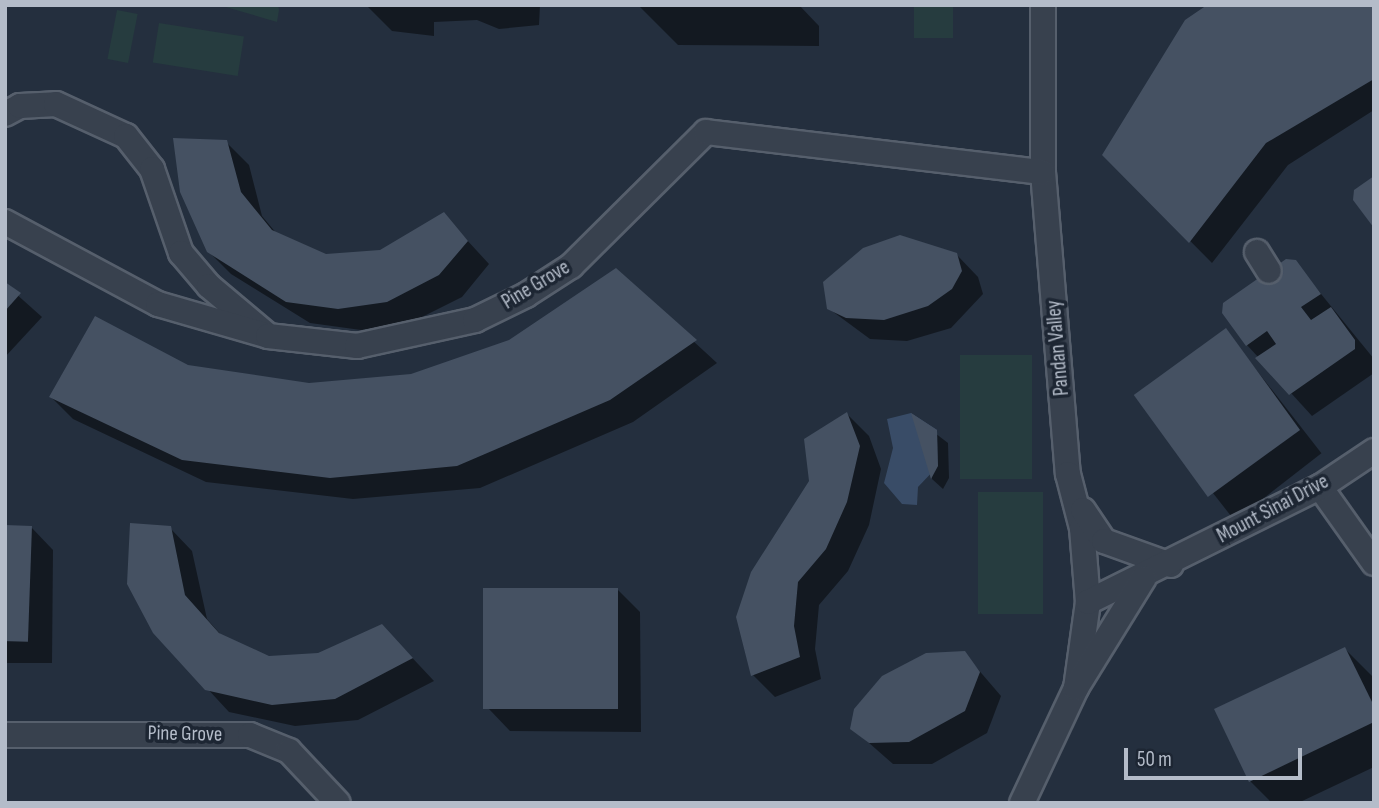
<!DOCTYPE html>
<style>
body{margin:0}
#map{position:relative;width:1379px;height:808px;overflow:hidden;background:#242f3e;font-family:"Sofia Sans Condensed",sans-serif}
div>[style]{position:absolute}
[style*='--x']{left:calc(var(--x)*1px);top:calc(var(--y)*1px);width:calc(var(--w)*1px);rotate:calc(var(--a)*1deg)}
.green>*{inset:0;background:#263c3f;transform-origin:0 0}
.water>*{inset:0;background:#394c67}
.shadow>*{inset:0;background:#0007;transform-origin:0 0}
.building>*{inset:0;background:#455162;transform-origin:0 0}
.roads{filter:drop-shadow(2px 0 #565f6c) drop-shadow(-2px 0 #565f6c) drop-shadow(0 2px #565f6c) drop-shadow(0 -2px #565f6c)}
.minor>*{height:24px;margin:-12px;padding:0 12px;transform-origin:12px;border-radius:12px;background:#38414e}
span{translate:-50% -50%;white-space:nowrap;text-align:center;line-height:1.15;-webkit-text-stroke:7px #1d2633;paint-order:stroke}
.street-label{font-size:21px;color:#b4bcc9}
.frame{position:absolute;inset:0;border:7px solid #b4bcc9;pointer-events:none}
.scale{position:absolute;left:1124px;top:748px;width:178px;height:32px;box-sizing:border-box;border:4px solid #b4bcc9;border-top:0;padding-left:9px;font-size:21px;line-height:24px;white-space:nowrap;color:#b4bcc9;-webkit-text-stroke:5px #1d2633;paint-order:stroke}
</style>
<div id="map">
<div class="green">
<div style="clip-path:polygon(219px 5px,278px 5px,279px 10px,277px 22px)"></div>
<div style="left:914px;top:5px;width:39px;height:33px"></div>
<div style="left:117px;top:10px;width:21px;height:50px;rotate:11deg"></div>
<div style="left:159px;top:23px;width:86px;height:40px;rotate:9deg"></div>
<div style="left:1032px;top:355px;width:124px;height:72px;rotate:90deg"></div>
<div style="left:1043px;top:492px;width:122px;height:65px;rotate:90deg"></div>
</div>
<div class="water">
<div style="clip-path:polygon(911px 413px,937px 430px,938px 466px,918px 487px,917px 505px,902px 504px,884px 483px,893px 448px,887px 419px)"></div>
</div>
<div class="shadow">
<div style="clip-path:polygon(366px 5px,540px 5px,539px 25px,499px 29px,477px 20px,434px 22px,434px 36px,392px 31px)"></div>
<div style="clip-path:polygon(638px 5px,799px 5px,819px 26px,819px 46px,678px 45px)"></div>
<div style="clip-path:polygon(1374px 5px,1374px 110px,1288px 165px,1212px 263px,1104px 154px)"></div>
<div style="clip-path:polygon(226px 142px,249px 165px,262px 216px,277px 234px,326px 256px,381px 252px,443px 214px,489px 264px,462px 297px,410px 323px,361px 330px,310px 323px,231px 274px,208px 251px)"></div>
<div style="clip-path:polygon(956px 254px,978px 277px,983px 294px,951px 328px,907px 341px,870px 339px,828px 308px)"></div>
<div style="clip-path:polygon(1295px 262px,1374px 359px,1374px 373px,1312px 416px,1247px 345px)"></div>
<div style="clip-path:polygon(616px 270px,717px 363px,633px 422px,480px 488px,353px 499px,206px 482px,73px 419px,51px 397px,187px 367px,309px 385px,411px 376px,510px 341px)"></div>
<div style="clip-path:polygon(5px 284px,42px 317px,5px 357px)"></div>
<div style="left:1226px;top:331px;width:155px;height:110px;rotate:52deg"></div>
<div style="clip-path:polygon(847px 414px,869px 436px,881px 469px,869px 525px,848px 571px,819px 605px,815px 649px,821px 679px,775px 697px,753px 675px,811px 482px)"></div>
<div style="clip-path:polygon(914px 417px,948px 443px,949px 478px,943px 489px,932px 479px)"></div>
<div style="clip-path:polygon(5px 527px,31px 527px,53px 550px,52px 663px,5px 663px)"></div>
<div style="clip-path:polygon(170px 528px,192px 551px,207px 619px,222px 636px,268px 657px,404px 649px,434px 681px,358px 720px,295px 726px,229px 712px,155px 632px)"></div>
<div style="clip-path:polygon(617px 589px,640px 612px,641px 732px,510px 731px,488px 708px)"></div>
<div style="clip-path:polygon(1345px 649px,1374px 678px,1374px 767px,1298px 803px,1272px 803px,1250px 781px)"></div>
<div style="clip-path:polygon(964px 653px,1001px 696px,987px 733px,932px 764px,893px 764px,852px 728px)"></div>
</div>
<div class="building">
<div style="clip-path:polygon(1207px 5px,1374px 5px,1374px 79px,1266px 143px,1189px 243px,1102px 155px,1185px 20px)"></div>
<div style="clip-path:polygon(173px 138px,227px 140px,241px 192px,272px 230px,326px 254px,380px 250px,444px 212px,468px 241px,439px 275px,387px 302px,338px 309px,286px 302px,207px 252px,180px 192px)"></div>
<div style="clip-path:polygon(1374px 176px,1374px 228px,1353px 200px,1354px 190px)"></div>
<div style="clip-path:polygon(900px 235px,957px 253px,962px 271px,952px 289px,928px 306px,884px 320px,846px 318px,827px 309px,823px 282px,863px 248px)"></div>
<div style="clip-path:polygon(1286px 259px,1296px 260px,1321px 294px,1301px 307px,1311px 320px,1331px 307px,1355px 340px,1355px 349px,1289px 395px,1255px 358px,1276px 344px,1267px 331px,1246px 346px,1222px 313px,1223px 303px)"></div>
<div style="clip-path:polygon(616px 268px,697px 340px,610px 400px,457px 466px,330px 478px,182px 460px,49px 397px,95px 316px,188px 365px,309px 383px,411px 374px,509px 340px)"></div>
<div style="clip-path:polygon(5px 282px,21px 293px,5px 311px)"></div>
<div style="left:1226px;top:328px;width:126px;height:114px;rotate:54deg"></div>
<div style="clip-path:polygon(847px 412px,860px 446px,847px 502px,826px 549px,798px 582px,794px 626px,800px 657px,751px 676px,736px 617px,751px 572px,809px 481px,804px 439px)"></div>
<div style="clip-path:polygon(911px 413px,937px 430px,938px 466px,931px 479px)"></div>
<div style="clip-path:polygon(130px 523px,171px 526px,185px 595px,219px 633px,269px 656px,318px 653px,382px 624px,413px 658px,335px 699px,272px 705px,205px 690px,153px 633px,127px 584px)"></div>
<div style="left:5px;top:525px;width:27px;height:116px;rotate:2deg"></div>
<div style="left:483px;top:588px;width:135px;height:121px"></div>
<div style="clip-path:polygon(1345px 647px,1374px 706px,1374px 722px,1249px 782px,1214px 709px)"></div>
<div style="clip-path:polygon(965px 651px,980px 672px,965px 711px,909px 742px,869px 743px,850px 729px,854px 709px,882px 676px,926px 653px)"></div>
</div>
<div class="roads">
<div class="minor">
<div style="--x:1043;--y:5;--w:167;--a:90"></div>
<div style="--x:1043;--y:172;--w:303;--a:85.3"></div>
<div style="--x:1068;--y:474;--w:56;--a:75.5"></div>
<div style="--x:1082;--y:528;--w:74;--a:85.4"></div>
<div style="--x:1088;--y:602;--w:87;--a:97.9"></div>
<div style="--x:5;--y:114;--w:17;--a:-28"></div>
<div style="--x:20;--y:106;--w:36;--a:-3"></div>
<div style="--x:56;--y:104;--w:77;--a:24.6"></div>
<div style="--x:126;--y:136;--w:42;--a:51.8"></div>
<div style="--x:152;--y:169;--w:89;--a:71"></div>
<div style="--x:181;--y:253;--w:43;--a:49.7"></div>
<div style="--x:209;--y:286;--w:73;--a:40"></div>
<div style="--x:5;--y:222;--w:174;--a:28.2"></div>
<div style="--x:158;--y:304;--w:115;--a:16.2"></div>
<div style="--x:268;--y:336;--w:90;--a:6.4"></div>
<div style="--x:357;--y:346;--w:121;--a:-12.4"></div>
<div style="--x:475;--y:320;--w:57;--a:-26.1"></div>
<div style="--x:526;--y:295;--w:54;--a:-32.8"></div>
<div style="--x:571;--y:266;--w:190;--a:-44.8"></div>
<div style="--x:706;--y:132;--w:339;--a:6.8"></div>
<div style="--x:1257;--y:252;--w:22;--a:58"></div>
<div style="--x:1320;--y:487;--w:93;--a:54.6"></div>
<div style="--x:1083;--y:510;--w:37;--a:56"></div>
<div style="--x:1104;--y:541;--w:71;--a:19.7"></div>
<div style="--x:1088;--y:602;--w:259;--a:-26.4"></div>
<div style="--x:1320;--y:487;--w:65;--a:-33.7"></div>
<div style="--x:5;--y:735;--w:245;--a:0"></div>
<div style="--x:250;--y:735;--w:42;--a:22.3"></div>
<div style="--x:289;--y:751;--w:71;--a:46.7"></div>
<div style="--x:1022;--y:803;--w:127;--a:-64.8"></div>
<div style="--x:1076;--y:688;--w:129;--a:-58.3"></div>
</div>
</div>
<div class="street-label">
<span style="left:536px;top:285px;rotate:-31deg">Pine Grove</span>
<span style="left:1058px;top:348px;rotate:-95deg">Pandan Valley</span>
<span style="left:1273px;top:509px;rotate:-28deg">Mount Sinai Drive</span>
<span style="left:185px;top:734px;rotate:1deg">Pine Grove</span>
</div>
<div class="frame"></div>
<div class="scale">50 m</div>
</div>
